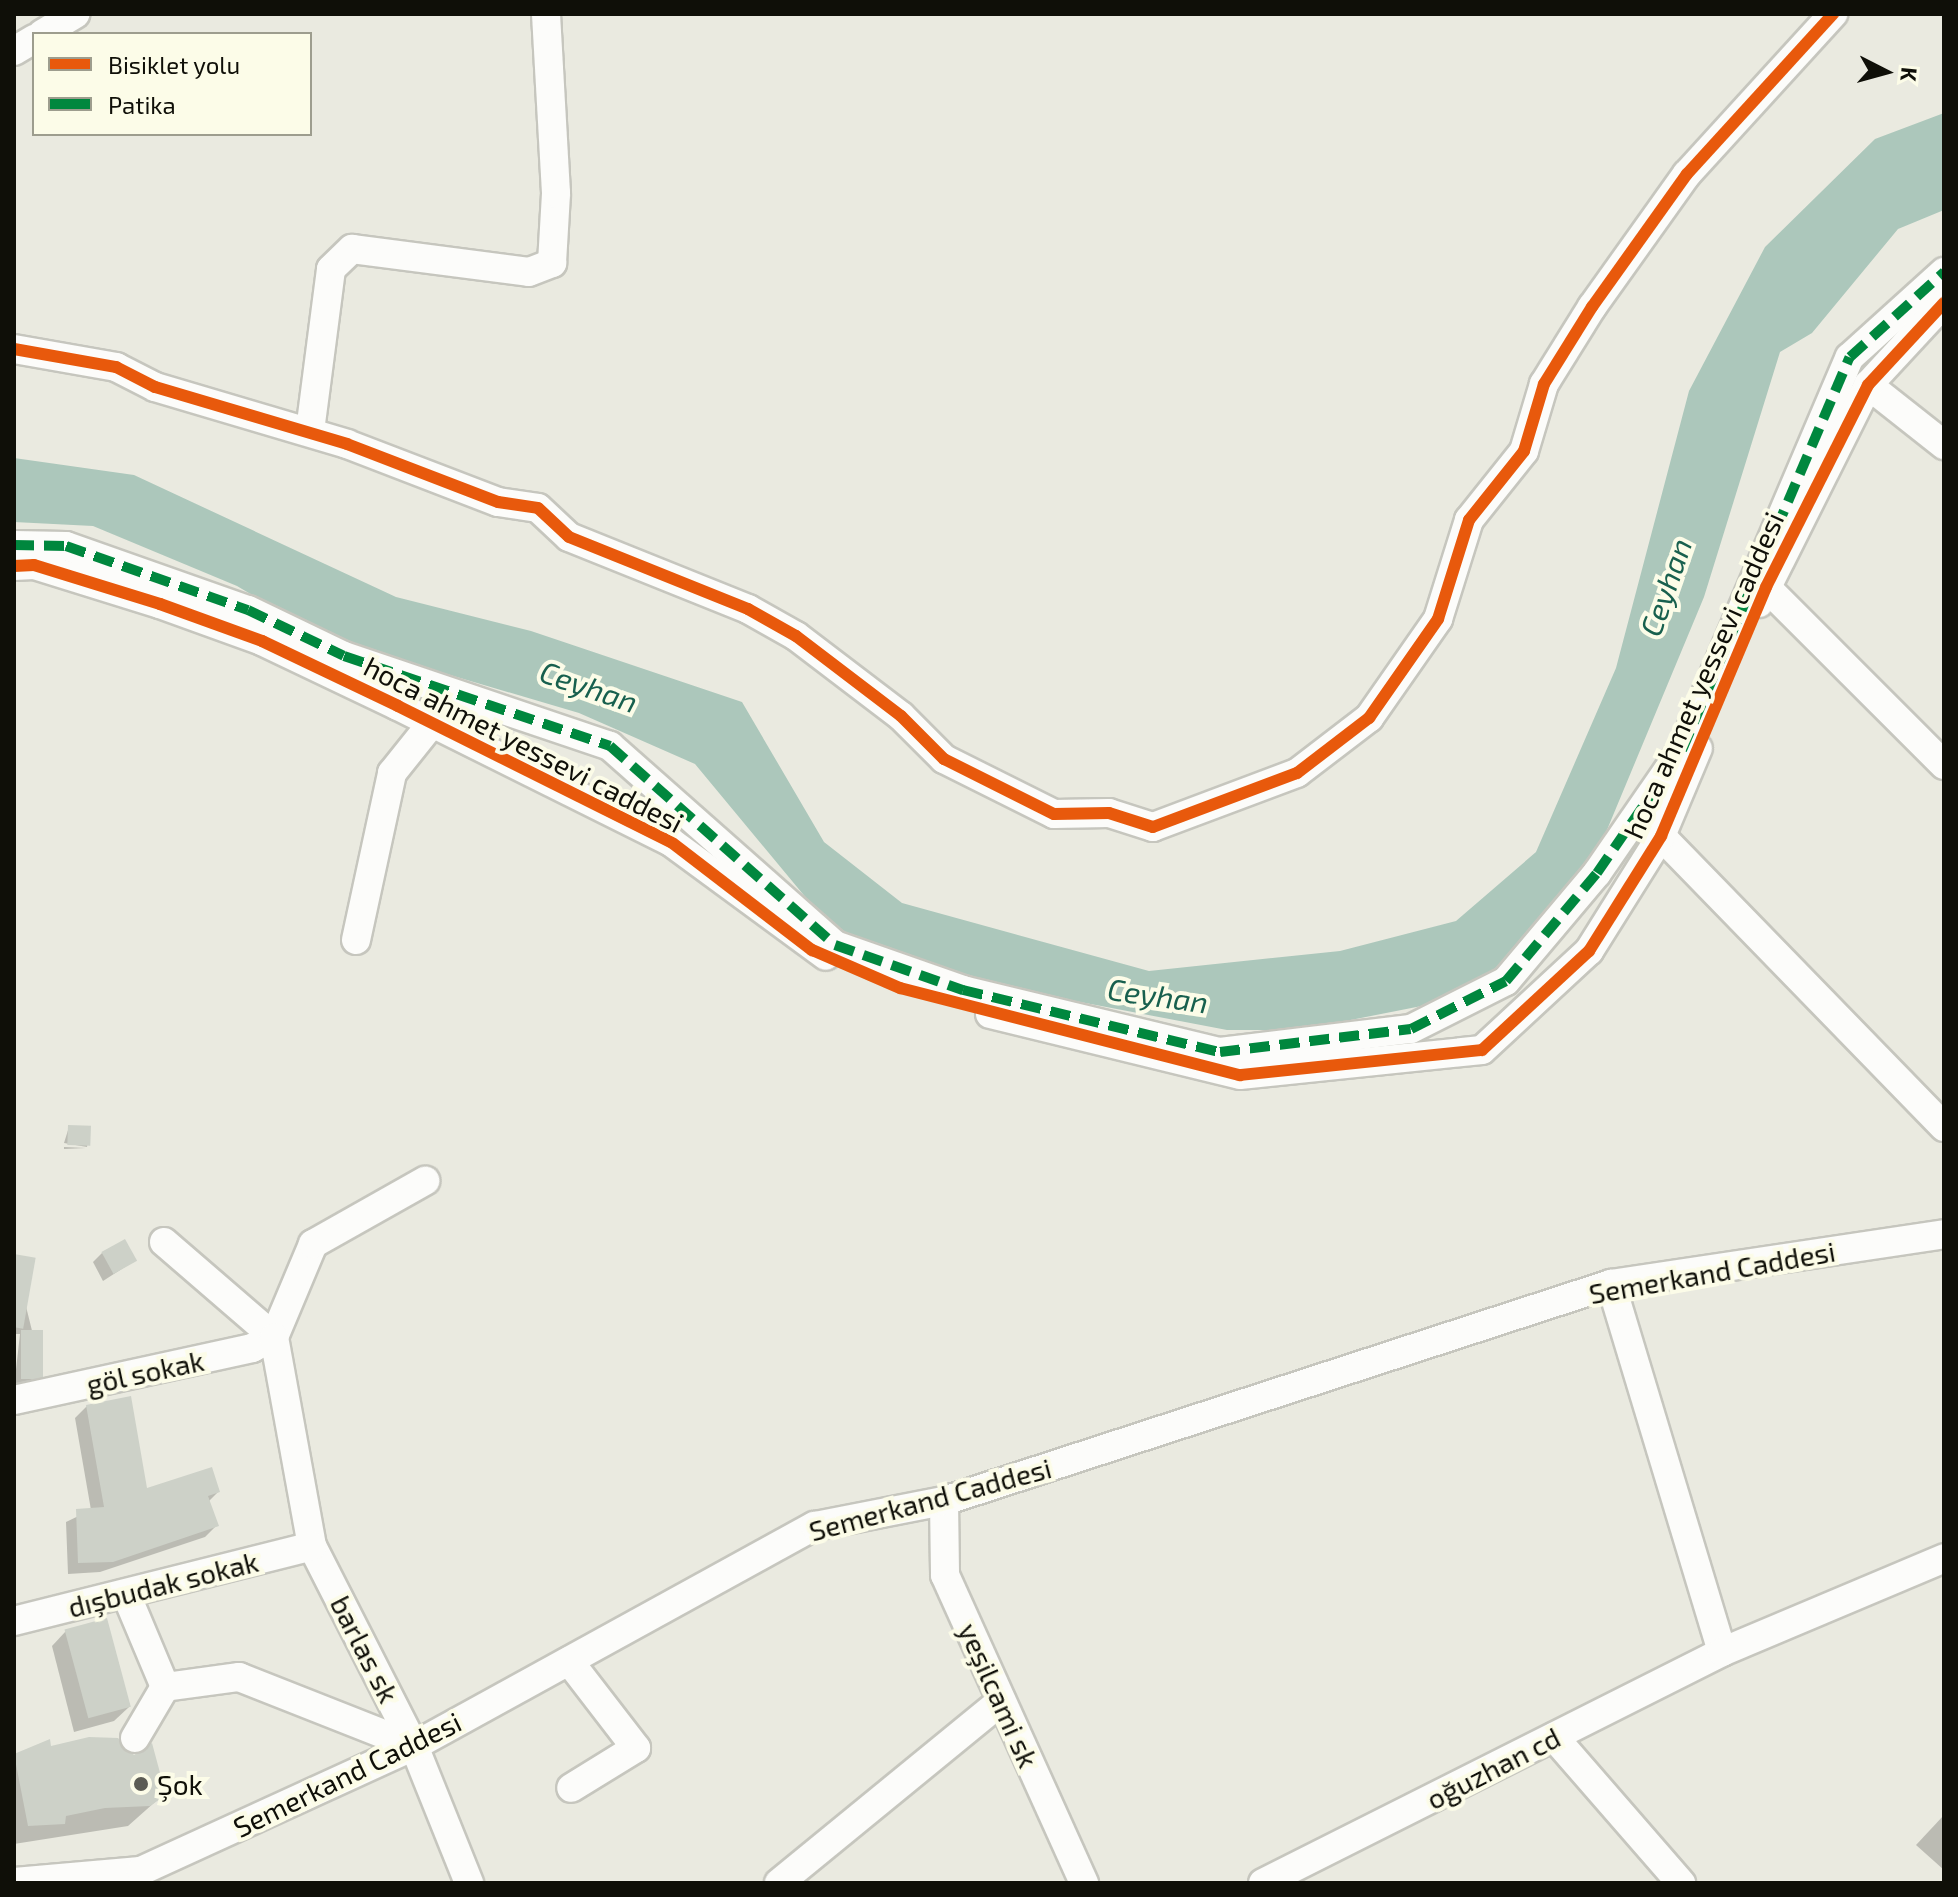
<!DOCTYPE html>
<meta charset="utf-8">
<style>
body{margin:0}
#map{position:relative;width:1958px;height:1897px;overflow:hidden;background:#eaeae0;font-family:"Exo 2",sans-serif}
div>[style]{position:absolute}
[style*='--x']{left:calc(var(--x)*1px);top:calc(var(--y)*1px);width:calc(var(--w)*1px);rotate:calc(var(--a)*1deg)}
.water>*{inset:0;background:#acc7bb}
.shadow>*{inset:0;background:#0003}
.building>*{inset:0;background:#cdd1c8;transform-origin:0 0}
.roads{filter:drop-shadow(2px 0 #c6c6be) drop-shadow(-2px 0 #c6c6be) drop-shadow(0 2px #c6c6be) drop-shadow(0 -2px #c6c6be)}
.minor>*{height:28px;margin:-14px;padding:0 14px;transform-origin:14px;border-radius:14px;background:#fcfcfa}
.quiet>*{height:10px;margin-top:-5px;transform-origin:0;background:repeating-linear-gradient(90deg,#00873e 0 20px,transparent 0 30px)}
.cycleway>*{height:12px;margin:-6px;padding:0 6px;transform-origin:6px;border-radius:6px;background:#e8590c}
.dots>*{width:22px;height:22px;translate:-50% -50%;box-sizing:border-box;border:4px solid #fcfce8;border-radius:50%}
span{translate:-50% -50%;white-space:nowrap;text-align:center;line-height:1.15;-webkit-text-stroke:8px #fcfce8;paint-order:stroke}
.street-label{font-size:28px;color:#0f0f08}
.poi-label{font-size:28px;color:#0f0f08}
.left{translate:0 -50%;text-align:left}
.water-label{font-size:30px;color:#18604e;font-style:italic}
.frame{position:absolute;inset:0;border:16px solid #0f0f08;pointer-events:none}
.legend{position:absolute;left:32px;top:32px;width:280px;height:104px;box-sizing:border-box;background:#fcfce8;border:2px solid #9d9d8e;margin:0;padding:10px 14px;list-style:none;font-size:24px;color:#0f0f08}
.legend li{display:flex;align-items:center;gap:16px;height:40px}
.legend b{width:40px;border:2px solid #9d9d8e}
.north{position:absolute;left:1846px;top:32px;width:80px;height:80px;-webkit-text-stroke:6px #fcfce8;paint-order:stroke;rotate:96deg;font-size:22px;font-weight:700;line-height:32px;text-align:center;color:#0f0f08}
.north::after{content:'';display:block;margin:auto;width:28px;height:36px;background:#0f0f08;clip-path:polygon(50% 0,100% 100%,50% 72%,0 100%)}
</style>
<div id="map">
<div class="water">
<div style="clip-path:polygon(1944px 113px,1944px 210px,1898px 229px,1812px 333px,1780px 352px,1704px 597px,1599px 849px,1521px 954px,1462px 998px,1300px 1030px,1227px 1030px,949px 977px,836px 934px,695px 764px,579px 713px,325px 638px,237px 586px,93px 526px,14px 522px,14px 458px,134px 475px,396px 597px,531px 631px,742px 702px,824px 842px,902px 903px,1149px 971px,1340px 951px,1456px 921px,1536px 852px,1616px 668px,1689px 391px,1765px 247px,1875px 139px)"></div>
</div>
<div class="shadow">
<div style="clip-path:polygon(69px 1127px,89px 1128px,87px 1147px,64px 1143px)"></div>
<div style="clip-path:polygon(64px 1147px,86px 1148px,64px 1149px)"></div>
<div style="clip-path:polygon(102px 1253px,134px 1261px,103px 1281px,93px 1262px)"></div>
<div style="clip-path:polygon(14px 1258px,43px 1375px,14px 1387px,20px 1334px,14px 1334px)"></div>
<div style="clip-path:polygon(87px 1406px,146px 1491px,218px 1492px,208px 1502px,216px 1526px,205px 1537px,100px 1572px,68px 1574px,66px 1522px,91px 1510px,75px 1418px)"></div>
<div style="clip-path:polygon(66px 1631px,129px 1707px,114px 1721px,74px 1732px,52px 1646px)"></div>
<div style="clip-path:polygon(48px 1742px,49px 1748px,164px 1794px,128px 1826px,14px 1844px,14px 1756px)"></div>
<div style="clip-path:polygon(1944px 1815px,1944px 1870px,1916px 1845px)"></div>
</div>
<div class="building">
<div style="left:68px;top:1125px;width:23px;height:20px;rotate:2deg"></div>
<div style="left:125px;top:1239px;width:25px;height:27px;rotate:61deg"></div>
<div style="left:14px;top:1254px;width:22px;height:72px;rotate:10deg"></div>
<div style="left:21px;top:1330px;width:22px;height:49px"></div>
<div style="clip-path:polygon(131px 1396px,147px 1488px,212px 1467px,220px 1492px,208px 1496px,219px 1526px,113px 1562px,78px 1563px,76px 1509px,104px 1507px,86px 1405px)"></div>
<div style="left:107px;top:1618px;width:92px;height:44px;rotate:75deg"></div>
<div style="clip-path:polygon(89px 1737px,118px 1738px,134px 1755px,152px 1743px,166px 1795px,150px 1806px,105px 1808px,66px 1816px,65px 1824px,28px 1826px,14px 1754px,50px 1739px,51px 1746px)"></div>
</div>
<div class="roads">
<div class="minor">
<div style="--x:42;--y:34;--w:39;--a:-31"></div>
<div style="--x:14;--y:51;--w:23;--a:-31"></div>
<div style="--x:14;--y:349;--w:104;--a:10"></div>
<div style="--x:116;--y:367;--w:44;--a:27.1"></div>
<div style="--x:155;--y:387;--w:200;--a:16.5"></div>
<div style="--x:347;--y:444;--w:162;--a:21"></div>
<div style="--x:498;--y:502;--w:40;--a:8.5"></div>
<div style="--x:538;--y:508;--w:42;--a:43.1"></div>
<div style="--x:569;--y:537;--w:193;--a:21.9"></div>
<div style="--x:748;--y:609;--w:55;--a:29.4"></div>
<div style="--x:796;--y:636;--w:132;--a:37.3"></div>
<div style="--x:901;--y:716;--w:61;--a:45"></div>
<div style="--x:944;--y:759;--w:123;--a:26.6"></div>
<div style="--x:1054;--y:814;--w:55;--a:-1"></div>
<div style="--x:1109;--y:813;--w:46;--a:17.7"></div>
<div style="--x:1153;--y:827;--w:154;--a:-20.6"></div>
<div style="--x:1297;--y:773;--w:91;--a:-37.4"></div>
<div style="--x:1369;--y:718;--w:121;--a:-55.1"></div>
<div style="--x:1438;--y:619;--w:104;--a:-72.6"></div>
<div style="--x:1469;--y:520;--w:88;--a:-51.4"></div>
<div style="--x:1524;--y:451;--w:70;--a:-73.4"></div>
<div style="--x:1544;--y:384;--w:91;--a:-58.1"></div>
<div style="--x:1592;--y:307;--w:163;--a:-54.5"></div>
<div style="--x:1687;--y:174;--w:217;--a:-47.6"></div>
<div style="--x:1868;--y:385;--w:97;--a:38.3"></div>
<div style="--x:310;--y:431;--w:163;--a:-82.6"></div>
<div style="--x:331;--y:269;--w:29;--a:-44"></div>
<div style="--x:352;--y:249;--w:178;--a:7.4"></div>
<div style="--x:529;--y:272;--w:25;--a:-21"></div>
<div style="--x:552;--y:263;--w:70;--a:-86.7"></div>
<div style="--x:556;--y:193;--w:179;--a:-93.2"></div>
<div style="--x:14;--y:545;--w:52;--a:1.1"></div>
<div style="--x:66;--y:546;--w:193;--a:19.4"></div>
<div style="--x:248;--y:610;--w:106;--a:25.6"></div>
<div style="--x:344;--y:656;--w:281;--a:18.7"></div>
<div style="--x:610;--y:746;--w:300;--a:41.5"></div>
<div style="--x:835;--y:945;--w:136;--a:19.4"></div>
<div style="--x:963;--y:990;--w:264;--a:13.6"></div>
<div style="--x:1220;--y:1052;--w:192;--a:-6.9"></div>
<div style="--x:1411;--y:1029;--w:106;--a:-26.8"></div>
<div style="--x:1506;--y:981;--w:141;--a:-49.9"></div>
<div style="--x:1597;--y:873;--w:150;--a:-55.4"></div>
<div style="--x:1682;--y:750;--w:427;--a:-66.9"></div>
<div style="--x:1850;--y:357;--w:127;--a:-42.1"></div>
<div style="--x:14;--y:566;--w:20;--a:-3"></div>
<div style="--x:34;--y:565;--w:132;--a:17.2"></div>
<div style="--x:160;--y:604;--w:109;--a:19.9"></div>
<div style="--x:262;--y:641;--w:151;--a:25.5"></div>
<div style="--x:398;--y:706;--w:305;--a:26.5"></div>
<div style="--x:671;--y:842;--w:192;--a:36.3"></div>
<div style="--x:1766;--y:587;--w:252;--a:45"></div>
<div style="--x:1759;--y:603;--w:244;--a:-63.4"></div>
<div style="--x:1868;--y:385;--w:112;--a:-47.2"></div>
<div style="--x:1661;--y:836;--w:406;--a:45.8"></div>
<div style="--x:356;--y:940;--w:171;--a:-77.8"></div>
<div style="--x:392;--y:773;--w:64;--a:-51.3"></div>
<div style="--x:990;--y:1014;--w:257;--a:13.7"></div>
<div style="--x:1240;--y:1075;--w:243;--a:-5.9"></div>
<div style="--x:1482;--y:1050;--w:146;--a:-42.8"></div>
<div style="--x:1589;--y:951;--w:136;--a:-57.9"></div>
<div style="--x:1661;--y:836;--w:95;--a:-67.2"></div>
<div style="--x:164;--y:1242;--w:145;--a:40.8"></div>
<div style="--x:1611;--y:1284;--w:384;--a:73.2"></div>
<div style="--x:274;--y:1337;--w:101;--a:-67.2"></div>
<div style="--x:313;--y:1244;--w:129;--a:-29.4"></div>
<div style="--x:14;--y:1400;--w:244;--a:-12.3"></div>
<div style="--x:252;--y:1348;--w:25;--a:-27"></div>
<div style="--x:944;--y:1501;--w:74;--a:89.2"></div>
<div style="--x:945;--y:1575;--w:338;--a:65.7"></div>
<div style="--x:126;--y:1594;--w:101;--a:67.2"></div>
<div style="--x:165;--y:1687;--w:75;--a:-7.7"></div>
<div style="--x:239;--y:1677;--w:188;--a:21.5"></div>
<div style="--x:414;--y:1746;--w:225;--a:-117"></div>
<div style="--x:312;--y:1546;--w:212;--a:-100.3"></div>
<div style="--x:14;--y:1621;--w:307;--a:-14.1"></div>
<div style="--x:569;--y:1661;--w:110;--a:52.4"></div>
<div style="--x:636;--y:1748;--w:76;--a:148.4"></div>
<div style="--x:1554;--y:1737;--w:194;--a:49"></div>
<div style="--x:135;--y:1738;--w:59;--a:-59.5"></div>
<div style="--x:414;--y:1746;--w:148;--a:68.1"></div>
<div style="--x:14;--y:1882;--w:127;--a:-5"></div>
<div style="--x:141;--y:1871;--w:300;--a:-24.6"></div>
<div style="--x:414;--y:1746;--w:457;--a:-28.8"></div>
<div style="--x:815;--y:1526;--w:131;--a:-11"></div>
<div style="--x:944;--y:1501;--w:701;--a:-18.02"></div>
<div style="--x:1611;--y:1284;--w:337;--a:-8.5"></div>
<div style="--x:779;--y:1883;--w:287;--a:-39.3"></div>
<div style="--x:1263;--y:1883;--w:514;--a:-26.71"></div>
<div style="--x:1722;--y:1652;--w:241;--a:-22.9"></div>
</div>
</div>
<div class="quiet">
<div style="--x:14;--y:545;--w:52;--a:1.1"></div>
<div style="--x:66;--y:546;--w:193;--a:19.4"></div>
<div style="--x:248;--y:610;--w:106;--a:25.6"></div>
<div style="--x:344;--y:656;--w:281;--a:18.7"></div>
<div style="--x:610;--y:746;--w:300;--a:41.5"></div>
<div style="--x:835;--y:945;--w:136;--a:19.4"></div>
<div style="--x:963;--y:990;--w:264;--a:13.6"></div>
<div style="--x:1220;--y:1052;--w:192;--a:-6.9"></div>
<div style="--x:1411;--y:1029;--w:106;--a:-26.8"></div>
<div style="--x:1506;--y:981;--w:141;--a:-49.9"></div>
<div style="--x:1597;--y:873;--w:150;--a:-55.4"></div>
<div style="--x:1682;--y:750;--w:427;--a:-66.9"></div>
<div style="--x:1850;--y:357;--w:127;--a:-42.1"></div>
</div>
<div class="cycleway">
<div style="--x:14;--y:349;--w:104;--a:10"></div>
<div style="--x:116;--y:367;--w:44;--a:27.1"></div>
<div style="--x:155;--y:387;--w:200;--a:16.5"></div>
<div style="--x:347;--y:444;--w:162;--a:21"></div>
<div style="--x:498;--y:502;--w:40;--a:8.5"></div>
<div style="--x:538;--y:508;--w:42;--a:43.1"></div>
<div style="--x:569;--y:537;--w:193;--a:21.9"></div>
<div style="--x:748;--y:609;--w:55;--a:29.4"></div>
<div style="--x:796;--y:636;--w:132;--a:37.3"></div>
<div style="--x:901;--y:716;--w:61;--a:45"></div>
<div style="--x:944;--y:759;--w:123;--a:26.6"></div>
<div style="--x:1054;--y:814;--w:55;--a:-1"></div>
<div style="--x:1109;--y:813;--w:46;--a:17.7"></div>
<div style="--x:1153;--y:827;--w:154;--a:-20.6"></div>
<div style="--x:1297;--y:773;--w:91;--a:-37.4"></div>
<div style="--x:1369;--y:718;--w:121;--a:-55.1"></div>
<div style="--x:1438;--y:619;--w:104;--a:-72.6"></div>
<div style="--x:1469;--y:520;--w:88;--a:-51.4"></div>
<div style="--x:1524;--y:451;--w:70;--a:-73.4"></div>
<div style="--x:1544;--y:384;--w:91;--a:-58.1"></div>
<div style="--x:1592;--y:307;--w:163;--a:-54.5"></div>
<div style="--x:1687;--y:174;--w:217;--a:-47.6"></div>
<div style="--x:14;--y:566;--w:20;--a:-3"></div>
<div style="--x:34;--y:565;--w:132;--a:17.2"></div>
<div style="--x:160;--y:604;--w:109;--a:19.9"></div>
<div style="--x:262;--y:641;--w:151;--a:25.5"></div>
<div style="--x:398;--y:706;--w:305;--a:26.5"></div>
<div style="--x:671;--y:842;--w:178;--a:37.5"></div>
<div style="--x:812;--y:950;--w:96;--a:23.4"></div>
<div style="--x:900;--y:988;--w:351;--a:14.4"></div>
<div style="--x:1240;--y:1075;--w:243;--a:-5.9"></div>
<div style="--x:1482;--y:1050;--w:146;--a:-42.8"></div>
<div style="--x:1589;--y:951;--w:136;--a:-57.9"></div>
<div style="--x:1661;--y:836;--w:270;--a:-67.1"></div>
<div style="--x:1766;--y:587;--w:226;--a:-63.2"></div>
<div style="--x:1868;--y:385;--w:112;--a:-47.2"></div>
</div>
<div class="dots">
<div style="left:141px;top:1784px;background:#5c5c54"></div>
</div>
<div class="street-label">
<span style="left:1703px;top:675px;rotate:-66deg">hoca ahmet yessevi caddesi</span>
<span style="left:524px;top:744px;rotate:27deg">hoca ahmet yessevi caddesi</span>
<span style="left:1712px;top:1272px;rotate:-10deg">Semerkand Caddesi</span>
<span style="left:145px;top:1372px;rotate:-12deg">göl sokak</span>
<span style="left:930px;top:1499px;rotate:-15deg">Semerkand Caddesi</span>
<span style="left:163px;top:1584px;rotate:-14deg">dışbudak sokak</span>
<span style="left:365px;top:1649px;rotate:63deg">barlas sk</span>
<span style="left:999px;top:1695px;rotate:66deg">yeşilcami sk</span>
<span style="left:1493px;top:1768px;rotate:-27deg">oğuzhan cd</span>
<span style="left:347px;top:1774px;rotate:-26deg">Semerkand Caddesi</span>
</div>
<div class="poi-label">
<span class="left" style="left:157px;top:1784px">Şok</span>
</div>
<div class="water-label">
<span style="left:1665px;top:587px;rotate:-71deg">Ceyhan</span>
<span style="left:589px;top:686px;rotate:19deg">Ceyhan</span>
<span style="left:1158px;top:995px;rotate:8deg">Ceyhan</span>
</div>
<div class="frame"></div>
<ul class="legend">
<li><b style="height:10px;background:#e8590c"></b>Bisiklet yolu</li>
<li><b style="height:10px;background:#00873e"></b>Patika</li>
</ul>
<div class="north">K</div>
</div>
